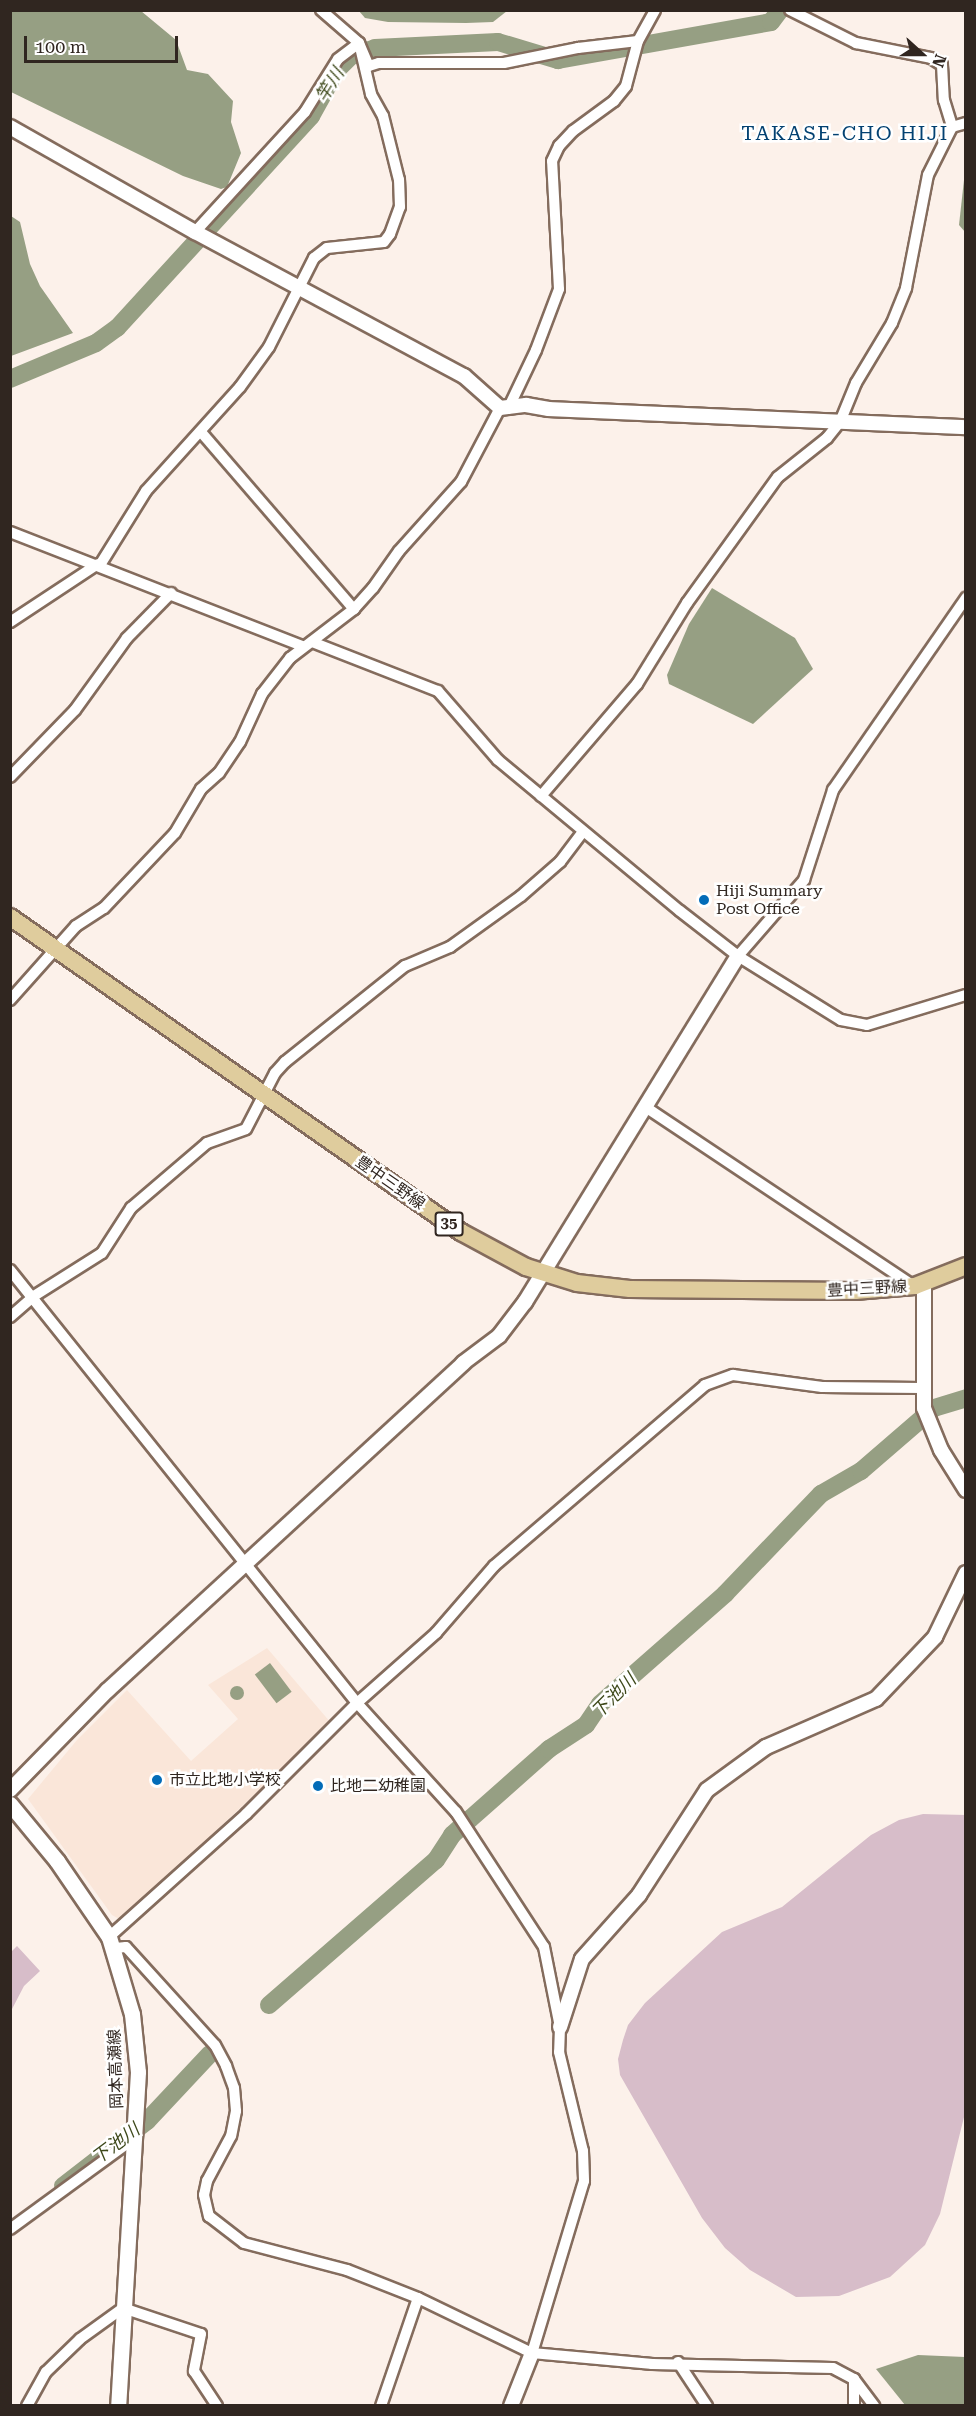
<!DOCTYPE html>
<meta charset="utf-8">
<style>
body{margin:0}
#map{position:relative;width:976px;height:2416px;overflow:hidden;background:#fcf1ea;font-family:"Roboto Serif","Noto Sans JP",serif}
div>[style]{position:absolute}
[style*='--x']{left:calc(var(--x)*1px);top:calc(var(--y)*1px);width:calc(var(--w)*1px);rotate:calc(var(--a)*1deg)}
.built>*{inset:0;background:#fae6d9}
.green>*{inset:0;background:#d7bdc9}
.water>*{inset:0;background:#969f83;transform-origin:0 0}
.round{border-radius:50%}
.river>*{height:18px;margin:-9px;padding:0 9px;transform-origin:9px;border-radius:9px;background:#969f83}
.roads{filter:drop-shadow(2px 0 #846c5d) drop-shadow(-2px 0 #846c5d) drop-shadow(0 2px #846c5d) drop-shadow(0 -2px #846c5d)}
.minor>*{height:10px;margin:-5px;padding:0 5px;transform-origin:5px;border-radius:5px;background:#fff}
.tertiary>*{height:14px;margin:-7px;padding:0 7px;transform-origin:7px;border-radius:7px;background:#fff}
.secondary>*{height:15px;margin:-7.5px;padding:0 7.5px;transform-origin:7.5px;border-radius:7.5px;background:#fff}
.primary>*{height:16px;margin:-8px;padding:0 8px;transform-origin:8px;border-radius:8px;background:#dfcc9d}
.dots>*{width:16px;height:16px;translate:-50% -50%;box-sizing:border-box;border:3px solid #fff;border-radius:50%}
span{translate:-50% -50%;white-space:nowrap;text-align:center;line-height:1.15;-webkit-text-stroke:5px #fff;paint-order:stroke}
.shield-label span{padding:2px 4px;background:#fff;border:2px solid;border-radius:4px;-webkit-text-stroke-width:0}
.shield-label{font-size:15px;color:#302620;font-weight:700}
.poi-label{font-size:16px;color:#302620}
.left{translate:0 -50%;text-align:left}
.street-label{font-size:16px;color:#302620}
.water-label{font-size:18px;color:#3e491b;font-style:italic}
.quarter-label{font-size:20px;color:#034171;letter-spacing:1.5px}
.frame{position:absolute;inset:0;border:12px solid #302620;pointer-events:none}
.north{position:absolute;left:892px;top:24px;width:60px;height:60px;-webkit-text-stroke:4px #fff;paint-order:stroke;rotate:111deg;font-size:16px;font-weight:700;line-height:24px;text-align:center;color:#302620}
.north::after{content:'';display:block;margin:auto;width:21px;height:27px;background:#302620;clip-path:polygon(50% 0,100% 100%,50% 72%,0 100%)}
.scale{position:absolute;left:24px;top:36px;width:154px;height:27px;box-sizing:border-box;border:3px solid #302620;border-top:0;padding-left:8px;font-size:18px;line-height:21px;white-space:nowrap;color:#302620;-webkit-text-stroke:4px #fff;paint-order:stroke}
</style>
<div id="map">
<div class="built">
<div style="clip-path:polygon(267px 1648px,331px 1723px,121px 1920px,112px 1915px,28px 1799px,77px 1740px,127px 1690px,191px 1761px,238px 1719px,208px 1685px)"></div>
</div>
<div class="green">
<div style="clip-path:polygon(923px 1814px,966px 1815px,965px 2113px,940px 2214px,925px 2245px,890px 2277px,839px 2296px,796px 2297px,750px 2270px,725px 2248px,702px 2218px,620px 2075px,618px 2059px,623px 2040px,628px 2025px,645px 2003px,722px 1932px,782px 1907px,871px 1835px,899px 1820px)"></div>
<div style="clip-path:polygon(17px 1946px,40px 1971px,24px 1986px,11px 2011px,11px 1952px)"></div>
</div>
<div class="water">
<div style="clip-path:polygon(10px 11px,141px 11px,176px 40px,187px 70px,208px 74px,233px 101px,231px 122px,241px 153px,227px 187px,221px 189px,183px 176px,11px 92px)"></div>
<div style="clip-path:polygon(359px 11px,507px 11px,493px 22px,466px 23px,388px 22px,365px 18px)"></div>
<div style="clip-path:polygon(965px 171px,965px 232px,959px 225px)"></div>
<div style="clip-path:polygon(11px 216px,20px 222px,30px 264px,40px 286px,73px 333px,11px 356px)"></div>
<div style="clip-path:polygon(712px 588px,795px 638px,813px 669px,753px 724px,669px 684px,667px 675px,689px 624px)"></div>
<div style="left:270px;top:1663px;width:36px;height:19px;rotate:53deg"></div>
<div class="round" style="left:230px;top:1686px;width:14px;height:14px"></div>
<div style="clip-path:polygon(918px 2355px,965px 2357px,965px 2405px,905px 2405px,876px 2369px)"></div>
</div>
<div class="river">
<div style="--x:10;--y:379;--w:93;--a:-22.7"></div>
<div style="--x:96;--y:343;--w:26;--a:-36"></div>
<div style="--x:117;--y:328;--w:287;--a:-47.5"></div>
<div style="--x:311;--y:116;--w:51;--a:-60.9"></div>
<div style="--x:336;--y:71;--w:21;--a:-45"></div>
<div style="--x:351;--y:56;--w:25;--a:-18"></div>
<div style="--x:375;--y:48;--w:123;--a:-2.8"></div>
<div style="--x:498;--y:42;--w:63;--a:16.7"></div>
<div style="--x:558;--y:60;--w:216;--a:-10.1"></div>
<div style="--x:771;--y:22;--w:15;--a:-53"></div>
<div style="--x:269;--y:2005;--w:221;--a:-41"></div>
<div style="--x:436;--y:1860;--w:30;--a:-57"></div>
<div style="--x:452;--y:1835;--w:24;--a:-42"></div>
<div style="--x:470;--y:1819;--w:106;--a:-41.5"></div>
<div style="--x:549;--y:1749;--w:44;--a:-33"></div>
<div style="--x:586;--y:1725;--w:25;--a:-56"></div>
<div style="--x:600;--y:1704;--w:167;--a:-41.3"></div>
<div style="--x:725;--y:1594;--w:139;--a:-46.2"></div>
<div style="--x:821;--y:1494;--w:46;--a:-29.9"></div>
<div style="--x:861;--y:1471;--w:96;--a:-40.8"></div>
<div style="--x:934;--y:1408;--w:34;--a:-17"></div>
<div style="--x:63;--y:2186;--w:106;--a:-37.7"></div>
<div style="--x:147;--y:2121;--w:92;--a:-46.8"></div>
</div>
<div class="roads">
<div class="minor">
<div style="--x:321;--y:10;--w:50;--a:41"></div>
<div style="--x:359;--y:43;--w:25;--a:67"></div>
<div style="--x:369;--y:66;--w:10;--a:-17"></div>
<div style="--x:379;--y:63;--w:125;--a:0"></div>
<div style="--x:504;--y:63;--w:76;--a:-11.5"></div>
<div style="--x:578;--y:48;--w:60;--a:-6.7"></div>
<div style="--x:790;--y:10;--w:74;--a:26.6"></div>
<div style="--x:856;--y:43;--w:76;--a:11.3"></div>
<div style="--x:931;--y:58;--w:13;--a:32"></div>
<div style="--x:942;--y:65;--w:35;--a:87"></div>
<div style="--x:944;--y:100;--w:28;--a:73"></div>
<div style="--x:195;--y:232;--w:163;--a:-47.5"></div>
<div style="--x:305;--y:112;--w:62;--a:-58.1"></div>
<div style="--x:338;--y:59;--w:26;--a:-37"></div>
<div style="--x:508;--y:409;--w:65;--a:-64.6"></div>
<div style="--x:536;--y:350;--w:65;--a:-69.3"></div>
<div style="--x:559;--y:289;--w:128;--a:-93.1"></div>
<div style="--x:552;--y:161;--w:17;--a:-65"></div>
<div style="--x:559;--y:146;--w:21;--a:-47"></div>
<div style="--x:573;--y:131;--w:51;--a:-36.2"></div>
<div style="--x:614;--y:101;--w:19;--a:-51"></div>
<div style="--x:626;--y:86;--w:47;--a:-75.1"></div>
<div style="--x:638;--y:41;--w:35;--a:-61"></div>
<div style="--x:201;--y:432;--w:234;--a:49.2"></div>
<div style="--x:10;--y:532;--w:314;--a:21.3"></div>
<div style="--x:100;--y:565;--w:87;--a:-58.1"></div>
<div style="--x:146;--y:491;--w:140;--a:-47.9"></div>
<div style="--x:240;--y:387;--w:49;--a:-54.1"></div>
<div style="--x:269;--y:347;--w:100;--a:-63.2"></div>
<div style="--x:314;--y:258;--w:16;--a:-38"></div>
<div style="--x:327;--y:248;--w:57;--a:-6"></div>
<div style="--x:384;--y:242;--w:10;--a:-53"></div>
<div style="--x:390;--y:234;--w:29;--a:-70"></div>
<div style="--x:400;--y:207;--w:27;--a:-92"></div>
<div style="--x:399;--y:180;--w:66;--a:-104"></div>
<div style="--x:383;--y:116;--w:25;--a:-119"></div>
<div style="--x:371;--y:94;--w:52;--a:-103.2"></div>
<div style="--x:10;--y:622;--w:105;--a:-33.4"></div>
<div style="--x:312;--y:642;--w:135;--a:21.3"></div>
<div style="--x:438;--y:691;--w:91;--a:49"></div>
<div style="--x:498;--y:760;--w:236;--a:39.7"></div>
<div style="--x:680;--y:911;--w:73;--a:37.8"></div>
<div style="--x:738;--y:956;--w:121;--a:31.9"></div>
<div style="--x:841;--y:1020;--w:26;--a:11"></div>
<div style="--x:867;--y:1025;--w:103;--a:-16.9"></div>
<div style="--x:10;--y:777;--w:93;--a:-45.9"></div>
<div style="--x:75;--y:710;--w:89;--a:-54.2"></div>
<div style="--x:127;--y:638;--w:63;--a:-45.6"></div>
<div style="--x:541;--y:796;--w:148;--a:-49.4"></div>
<div style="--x:637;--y:684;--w:95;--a:-58.3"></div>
<div style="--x:687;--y:603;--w:155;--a:-54.2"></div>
<div style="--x:778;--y:477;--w:63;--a:-38.5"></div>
<div style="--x:827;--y:438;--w:21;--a:-51"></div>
<div style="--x:840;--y:422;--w:42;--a:-67.7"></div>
<div style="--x:856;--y:383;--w:70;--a:-59"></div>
<div style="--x:892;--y:323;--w:38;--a:-68"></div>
<div style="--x:906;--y:288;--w:115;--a:-79"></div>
<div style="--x:928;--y:175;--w:54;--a:-63.4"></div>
<div style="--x:952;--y:127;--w:15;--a:-16"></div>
<div style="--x:738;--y:956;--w:101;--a:-49"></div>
<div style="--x:804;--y:880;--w:95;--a:-72.1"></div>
<div style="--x:833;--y:790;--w:234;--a:-55.3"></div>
<div style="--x:10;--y:1000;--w:99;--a:-48.3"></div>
<div style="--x:76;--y:926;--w:33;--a:-33"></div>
<div style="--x:104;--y:908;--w:103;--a:-46.6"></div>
<div style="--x:175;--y:833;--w:51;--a:-59.4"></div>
<div style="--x:201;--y:789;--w:24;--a:-42"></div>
<div style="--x:219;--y:773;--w:37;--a:-56"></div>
<div style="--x:240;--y:742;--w:53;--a:-65.4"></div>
<div style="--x:262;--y:694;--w:46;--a:-52.1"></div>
<div style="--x:290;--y:658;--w:81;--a:-37.4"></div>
<div style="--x:354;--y:609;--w:28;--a:-48"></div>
<div style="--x:373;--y:588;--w:45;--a:-54.9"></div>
<div style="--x:399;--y:551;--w:93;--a:-48.1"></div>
<div style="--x:461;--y:482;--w:84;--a:-62.2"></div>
<div style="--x:644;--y:1106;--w:324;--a:33.7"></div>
<div style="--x:10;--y:1270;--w:555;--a:51.29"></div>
<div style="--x:357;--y:1703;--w:106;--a:-41.5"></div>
<div style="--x:436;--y:1633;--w:89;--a:-49.1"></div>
<div style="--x:494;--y:1566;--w:278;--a:-40.6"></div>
<div style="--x:705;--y:1385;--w:30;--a:-20"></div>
<div style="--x:733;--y:1375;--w:90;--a:7.7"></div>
<div style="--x:822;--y:1387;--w:99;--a:0.6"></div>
<div style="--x:10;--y:1317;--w:32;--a:-41"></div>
<div style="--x:34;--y:1296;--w:80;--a:-32.3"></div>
<div style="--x:102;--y:1253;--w:54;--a:-57.2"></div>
<div style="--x:131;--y:1208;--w:100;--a:-40.5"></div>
<div style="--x:207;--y:1143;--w:41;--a:-19.7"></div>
<div style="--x:246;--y:1129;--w:63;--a:-62.6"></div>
<div style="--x:275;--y:1073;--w:15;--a:-48"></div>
<div style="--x:285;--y:1062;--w:154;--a:-38.7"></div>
<div style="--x:405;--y:966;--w:49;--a:-22.9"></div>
<div style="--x:450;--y:947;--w:87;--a:-35.7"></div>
<div style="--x:521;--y:896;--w:52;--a:-41.1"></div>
<div style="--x:560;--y:862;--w:38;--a:-53"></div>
<div style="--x:109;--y:1937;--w:184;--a:-41.9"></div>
<div style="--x:246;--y:1814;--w:157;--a:-45"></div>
<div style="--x:357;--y:1703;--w:147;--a:47.8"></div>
<div style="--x:456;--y:1812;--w:161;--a:56.9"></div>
<div style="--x:544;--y:1947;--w:82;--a:78.7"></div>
<div style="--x:560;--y:2027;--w:25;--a:92"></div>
<div style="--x:559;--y:2052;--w:102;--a:76.4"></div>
<div style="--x:583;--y:2151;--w:30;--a:88"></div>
<div style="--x:584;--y:2181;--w:180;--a:106.8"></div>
<div style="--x:115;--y:1948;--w:11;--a:-5"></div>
<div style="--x:126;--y:1947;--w:132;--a:47.8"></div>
<div style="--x:215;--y:2045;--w:24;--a:62"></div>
<div style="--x:226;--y:2066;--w:23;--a:70"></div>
<div style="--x:234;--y:2088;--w:23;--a:85"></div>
<div style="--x:236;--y:2111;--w:25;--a:101"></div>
<div style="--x:231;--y:2136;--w:51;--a:118.1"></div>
<div style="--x:207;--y:2181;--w:14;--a:102"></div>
<div style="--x:204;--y:2195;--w:22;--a:77"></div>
<div style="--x:209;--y:2216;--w:44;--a:37.6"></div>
<div style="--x:244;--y:2243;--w:106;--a:14.7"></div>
<div style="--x:347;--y:2270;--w:76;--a:21.5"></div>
<div style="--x:418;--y:2298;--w:127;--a:25.8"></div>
<div style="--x:532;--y:2353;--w:121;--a:5.2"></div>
<div style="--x:652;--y:2364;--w:181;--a:1.3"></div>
<div style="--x:833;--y:2368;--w:24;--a:28"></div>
<div style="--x:854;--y:2379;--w:34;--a:53"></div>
<div style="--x:10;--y:2229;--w:155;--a:-36.1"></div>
<div style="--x:678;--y:2362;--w:53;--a:56.6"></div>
<div style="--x:854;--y:2379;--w:27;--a:90"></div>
<div style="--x:27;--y:2406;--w:39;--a:-61"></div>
<div style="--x:46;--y:2372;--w:47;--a:-44.1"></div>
<div style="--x:80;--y:2339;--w:53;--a:-35.8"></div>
<div style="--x:123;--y:2308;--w:82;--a:18.4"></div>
<div style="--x:201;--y:2334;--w:38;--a:101"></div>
<div style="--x:194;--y:2371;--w:42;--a:56.7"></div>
<div style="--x:381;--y:2406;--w:114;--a:-71.1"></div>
</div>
<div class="tertiary">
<div style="--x:10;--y:127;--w:213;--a:29.6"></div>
<div style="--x:195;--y:232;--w:305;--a:28.2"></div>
<div style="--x:464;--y:376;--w:48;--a:41.6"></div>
<div style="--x:500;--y:408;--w:26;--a:-7"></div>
<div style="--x:526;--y:405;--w:23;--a:10"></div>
<div style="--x:549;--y:409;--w:417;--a:2.5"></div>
<div style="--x:924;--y:1284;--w:124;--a:90"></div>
<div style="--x:924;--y:1408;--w:45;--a:68"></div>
<div style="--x:941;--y:1450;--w:47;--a:58"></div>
<div style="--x:10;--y:1790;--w:140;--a:-45.6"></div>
<div style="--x:108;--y:1690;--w:483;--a:-42.6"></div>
<div style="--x:463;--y:1363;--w:45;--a:-36.9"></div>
<div style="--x:499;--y:1336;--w:43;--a:-52.6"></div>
<div style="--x:525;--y:1302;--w:406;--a:-58.4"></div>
<div style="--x:560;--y:2027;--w:71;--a:-72.1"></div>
<div style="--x:582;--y:1959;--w:86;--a:-48.3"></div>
<div style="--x:639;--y:1895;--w:125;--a:-57.1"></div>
<div style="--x:707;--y:1790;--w:73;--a:-36.1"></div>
<div style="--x:766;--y:1747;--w:120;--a:-23.6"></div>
<div style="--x:876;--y:1699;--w:86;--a:-46.4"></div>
<div style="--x:935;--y:1637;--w:71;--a:-64.2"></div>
<div style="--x:511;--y:2406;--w:57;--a:-68.4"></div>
</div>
<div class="secondary">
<div style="--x:10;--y:1804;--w:74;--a:50.5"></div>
<div style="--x:57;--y:1861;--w:92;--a:55.6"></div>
<div style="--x:109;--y:1937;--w:80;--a:73.4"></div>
<div style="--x:132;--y:2014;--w:58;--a:84.1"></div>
<div style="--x:138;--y:2072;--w:335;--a:93.4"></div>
</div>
<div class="primary">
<div style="--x:10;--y:917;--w:550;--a:34.93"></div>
<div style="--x:461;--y:1232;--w:74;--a:28.3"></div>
<div style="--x:526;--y:1267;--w:53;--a:17.4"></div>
<div style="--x:577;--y:1283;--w:53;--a:6.5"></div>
<div style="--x:630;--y:1289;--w:225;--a:0.5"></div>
<div style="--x:855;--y:1291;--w:60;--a:-4.8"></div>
<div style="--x:915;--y:1286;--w:55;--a:-21.4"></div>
</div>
</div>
<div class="dots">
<div style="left:704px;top:900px;background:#036cb8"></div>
<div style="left:157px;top:1780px;background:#036cb8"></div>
<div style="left:318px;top:1786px;background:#036cb8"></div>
</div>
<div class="shield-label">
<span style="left:449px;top:1224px">35</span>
</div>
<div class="poi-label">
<span class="left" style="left:716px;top:900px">Hiji Summary<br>Post Office</span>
<span class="left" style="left:169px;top:1780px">市立比地小学校</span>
<span class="left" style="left:330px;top:1786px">比地二幼稚園</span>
</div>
<div class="street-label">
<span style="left:390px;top:1183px;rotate:35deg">豊中三野線</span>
<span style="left:867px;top:1289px;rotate:-3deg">豊中三野線</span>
<span style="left:116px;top:2069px;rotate:-92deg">岡本高瀬線</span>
</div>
<div class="water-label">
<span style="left:330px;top:85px;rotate:-58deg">竿川</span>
<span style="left:614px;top:1696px;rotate:-45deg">下池川</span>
<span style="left:116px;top:2144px;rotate:-37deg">下池川</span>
</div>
<div class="quarter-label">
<span style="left:845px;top:133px">TAKASE-CHO HIJI</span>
</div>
<div class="frame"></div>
<div class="north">N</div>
<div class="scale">100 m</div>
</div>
